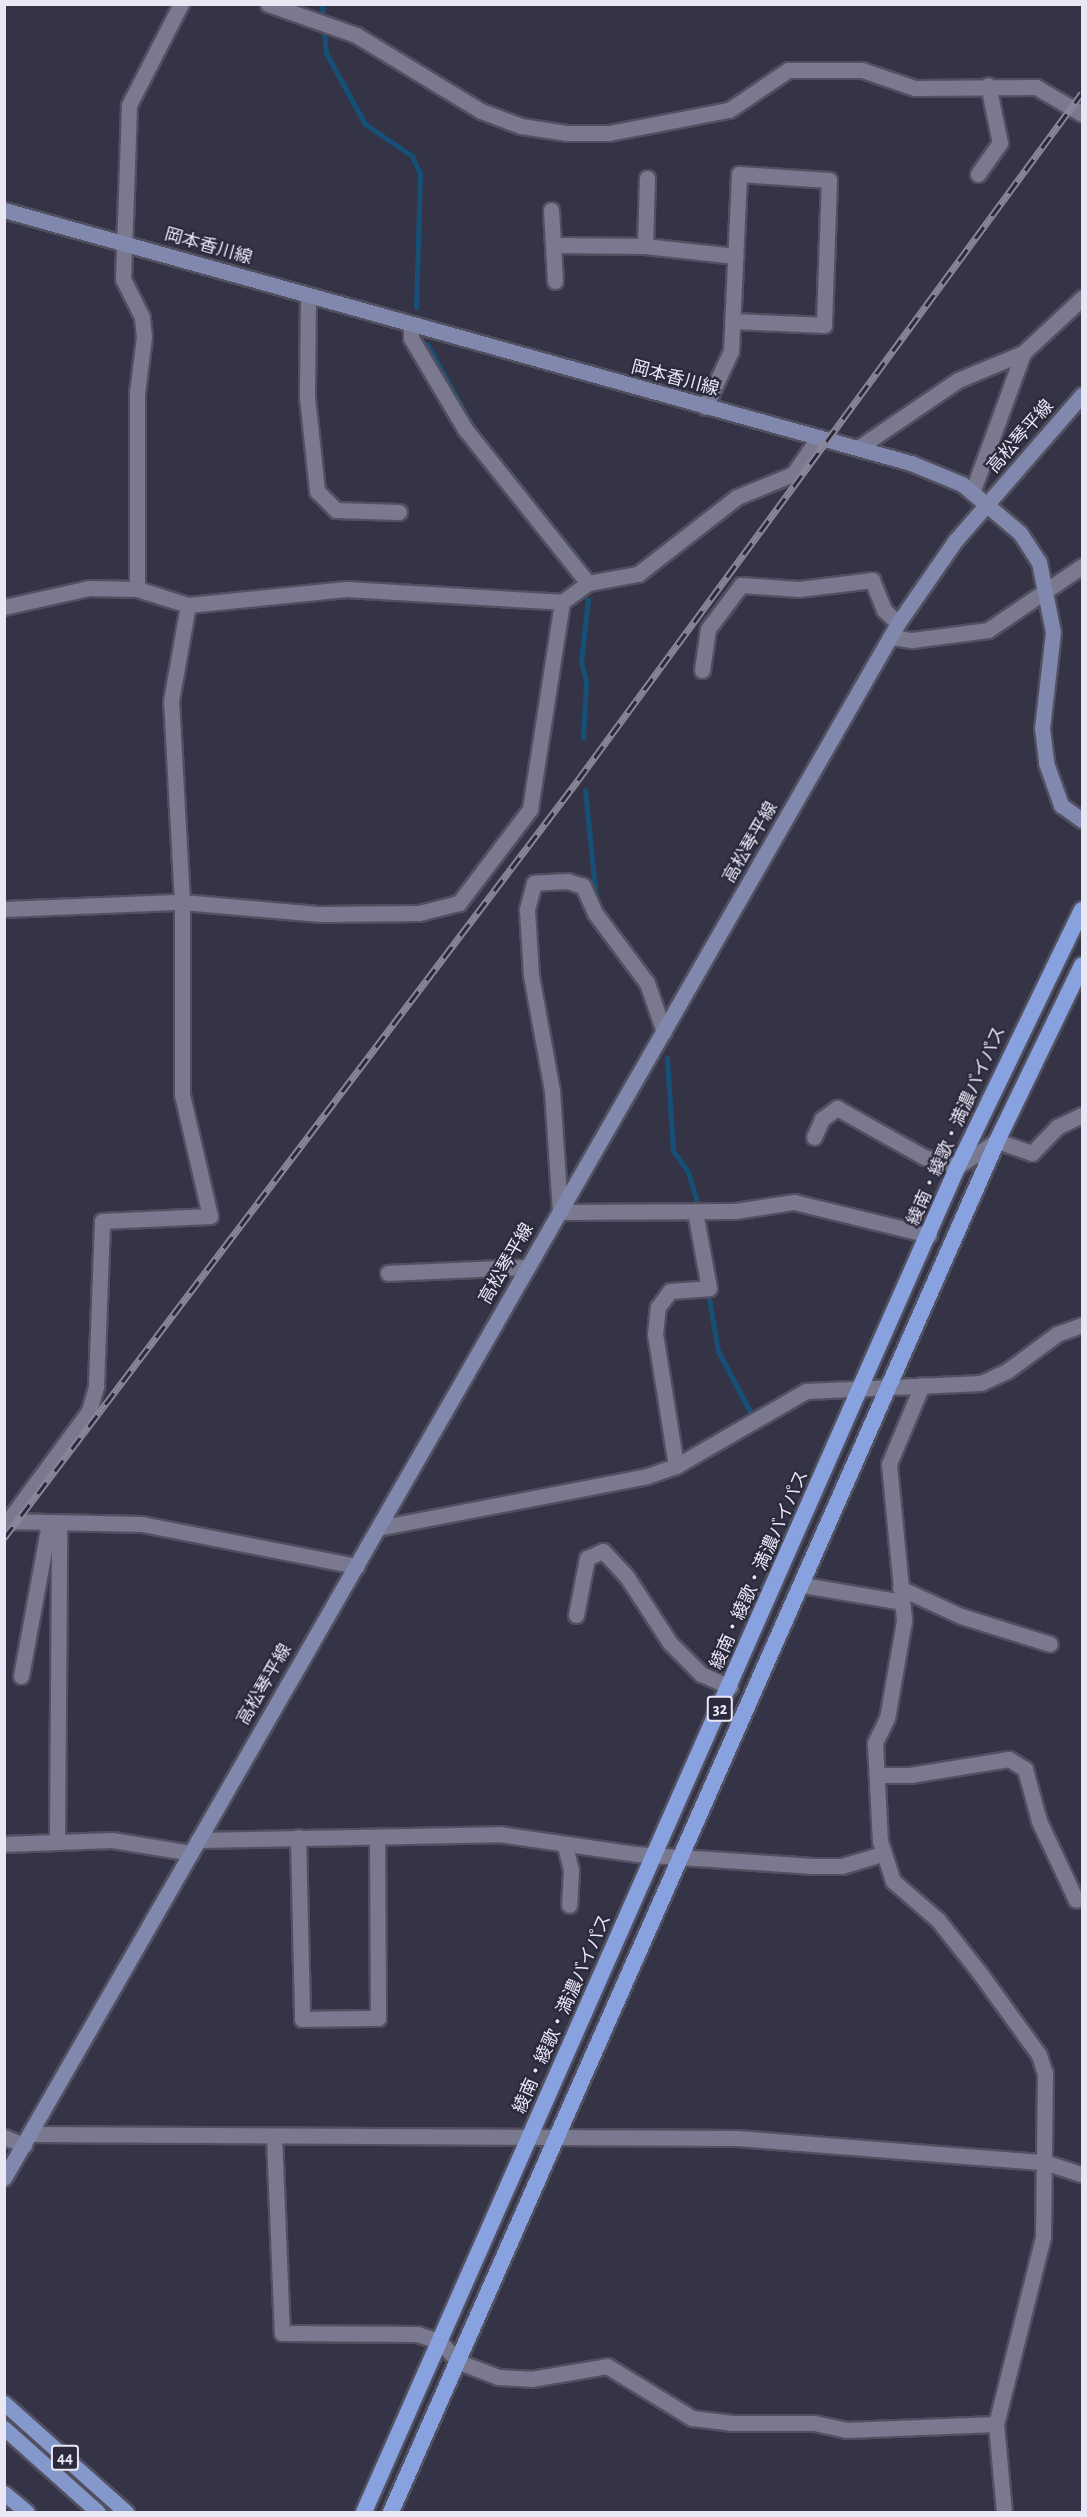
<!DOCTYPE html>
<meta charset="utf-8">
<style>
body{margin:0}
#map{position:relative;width:1087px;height:2517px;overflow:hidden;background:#353346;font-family:"Alegreya Sans","Noto Sans JP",sans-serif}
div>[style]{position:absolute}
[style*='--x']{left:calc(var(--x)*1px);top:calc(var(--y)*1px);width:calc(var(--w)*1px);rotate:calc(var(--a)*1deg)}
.stream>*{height:5px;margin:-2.5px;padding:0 2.5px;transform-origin:2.5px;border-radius:2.5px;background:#165076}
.roads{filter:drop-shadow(2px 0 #525060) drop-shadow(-2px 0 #525060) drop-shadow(0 2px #525060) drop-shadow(0 -2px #525060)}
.minor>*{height:15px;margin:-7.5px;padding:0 7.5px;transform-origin:7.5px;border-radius:7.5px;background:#7b798f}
.secondary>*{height:15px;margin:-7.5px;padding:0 7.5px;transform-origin:7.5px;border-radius:7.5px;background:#8088ae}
.primary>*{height:15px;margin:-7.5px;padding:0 7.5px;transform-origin:7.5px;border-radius:7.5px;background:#8598cc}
.trunk>*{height:16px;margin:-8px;padding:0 8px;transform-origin:8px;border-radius:8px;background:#88a2e0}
.rail>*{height:7px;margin-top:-3.5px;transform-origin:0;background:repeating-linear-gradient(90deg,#2b293c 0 14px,#898797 0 28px);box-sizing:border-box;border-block:2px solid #898797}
span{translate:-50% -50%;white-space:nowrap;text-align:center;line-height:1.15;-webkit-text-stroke:4.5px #2b293c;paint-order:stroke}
.shield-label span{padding:2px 4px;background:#2b293c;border:2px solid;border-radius:4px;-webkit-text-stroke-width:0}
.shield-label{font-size:16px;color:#e8e7f3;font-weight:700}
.street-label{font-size:18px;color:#e8e7f3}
.frame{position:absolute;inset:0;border:6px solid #e8e7f3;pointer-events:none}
</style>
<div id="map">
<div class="stream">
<div style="--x:322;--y:4;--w:17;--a:87"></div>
<div style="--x:324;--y:32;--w:21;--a:85"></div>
<div style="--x:326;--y:53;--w:81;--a:61.2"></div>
<div style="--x:365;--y:124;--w:57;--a:34.2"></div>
<div style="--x:412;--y:156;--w:20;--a:66"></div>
<div style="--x:420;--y:174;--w:133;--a:91.7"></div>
<div style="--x:427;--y:344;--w:95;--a:61"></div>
<div style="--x:473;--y:427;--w:170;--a:51.4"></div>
<div style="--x:583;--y:738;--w:56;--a:-86.9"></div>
<div style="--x:586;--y:682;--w:22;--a:-103"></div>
<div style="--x:581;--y:661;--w:62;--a:-83.6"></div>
<div style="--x:585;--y:790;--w:110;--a:84.2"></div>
<div style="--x:667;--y:1058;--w:93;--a:86.3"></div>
<div style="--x:673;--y:1151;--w:26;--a:54"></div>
<div style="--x:688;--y:1172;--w:34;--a:73"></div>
<div style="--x:709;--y:1298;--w:54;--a:80.4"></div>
<div style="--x:718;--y:1351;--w:72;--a:62"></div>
</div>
<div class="roads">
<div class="minor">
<div style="--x:268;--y:4;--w:93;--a:19.4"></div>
<div style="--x:356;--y:35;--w:146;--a:31.3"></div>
<div style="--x:481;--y:111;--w:43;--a:20.6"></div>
<div style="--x:521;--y:126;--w:47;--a:8.7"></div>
<div style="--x:567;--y:133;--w:42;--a:0"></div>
<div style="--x:609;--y:133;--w:122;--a:-10.9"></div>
<div style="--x:729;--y:110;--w:71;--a:-34.1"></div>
<div style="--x:788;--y:70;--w:74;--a:0"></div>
<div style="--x:862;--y:70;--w:56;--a:18.8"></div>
<div style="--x:915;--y:88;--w:121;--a:-0.5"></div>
<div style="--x:1036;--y:87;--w:53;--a:30.4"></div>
<div style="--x:978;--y:174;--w:38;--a:-55"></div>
<div style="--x:1000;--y:143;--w:59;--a:-101.7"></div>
<div style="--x:551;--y:210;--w:71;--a:86.8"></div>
<div style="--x:556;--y:245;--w:89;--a:0.6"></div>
<div style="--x:645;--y:246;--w:91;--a:6.3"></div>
<div style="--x:645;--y:246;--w:68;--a:-88.3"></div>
<div style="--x:308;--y:296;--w:101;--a:90.6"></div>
<div style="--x:307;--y:397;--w:95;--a:83.9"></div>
<div style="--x:317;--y:491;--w:27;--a:45"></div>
<div style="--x:336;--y:510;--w:63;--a:1.8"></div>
<div style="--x:411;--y:325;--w:13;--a:90"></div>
<div style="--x:411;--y:338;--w:106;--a:59.3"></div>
<div style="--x:465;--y:429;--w:197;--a:51.4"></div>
<div style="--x:705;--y:407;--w:62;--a:-65.1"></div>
<div style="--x:731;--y:351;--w:177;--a:-87.4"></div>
<div style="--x:739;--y:174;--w:90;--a:3.8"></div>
<div style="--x:829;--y:180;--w:145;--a:92"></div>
<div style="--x:824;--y:325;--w:90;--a:-177.5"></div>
<div style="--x:858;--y:448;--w:121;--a:-34.2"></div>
<div style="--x:958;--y:380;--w:70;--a:-22.6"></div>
<div style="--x:1023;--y:353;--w:81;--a:-43"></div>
<div style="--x:973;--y:490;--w:146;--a:-69.9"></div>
<div style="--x:137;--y:589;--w:196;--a:-90"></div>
<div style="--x:137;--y:393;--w:56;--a:-82.9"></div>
<div style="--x:144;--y:337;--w:20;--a:-96"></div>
<div style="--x:142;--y:317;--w:42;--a:-116.6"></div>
<div style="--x:123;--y:279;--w:174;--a:-88"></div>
<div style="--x:129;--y:105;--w:114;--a:-62.8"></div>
<div style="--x:4;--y:607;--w:87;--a:-12.6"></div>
<div style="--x:89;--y:588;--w:48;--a:1.2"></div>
<div style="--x:137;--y:589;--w:53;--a:17.4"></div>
<div style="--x:188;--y:605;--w:159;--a:-5.8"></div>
<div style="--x:346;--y:589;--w:216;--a:3.4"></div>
<div style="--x:892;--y:637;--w:20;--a:9"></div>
<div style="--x:912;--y:640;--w:77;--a:-7.5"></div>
<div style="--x:988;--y:630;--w:114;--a:-34.2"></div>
<div style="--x:702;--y:670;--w:41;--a:-81.7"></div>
<div style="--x:708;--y:629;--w:55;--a:-53.1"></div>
<div style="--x:741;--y:585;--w:58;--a:3.9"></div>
<div style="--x:799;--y:589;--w:74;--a:-7"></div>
<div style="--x:872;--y:580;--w:32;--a:68"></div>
<div style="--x:884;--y:610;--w:19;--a:43"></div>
<div style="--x:4;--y:909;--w:178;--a:-2.3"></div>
<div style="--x:182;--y:902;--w:139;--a:5"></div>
<div style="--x:320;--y:914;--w:99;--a:-0.6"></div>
<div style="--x:419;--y:913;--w:41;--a:-14"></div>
<div style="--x:459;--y:903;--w:118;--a:-52.9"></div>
<div style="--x:530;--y:809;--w:209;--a:-81.2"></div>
<div style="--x:562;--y:602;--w:32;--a:-36"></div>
<div style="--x:588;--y:583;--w:51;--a:-10.2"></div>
<div style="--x:638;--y:574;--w:125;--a:-37.9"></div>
<div style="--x:737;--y:497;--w:61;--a:-22.3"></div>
<div style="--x:793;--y:474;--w:45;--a:-54.9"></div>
<div style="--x:664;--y:1032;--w:52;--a:-109.1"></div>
<div style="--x:647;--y:983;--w:87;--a:-126.6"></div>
<div style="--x:595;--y:913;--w:30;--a:-114"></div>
<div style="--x:583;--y:886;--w:16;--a:-162"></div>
<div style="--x:568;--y:881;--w:34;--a:177"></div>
<div style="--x:534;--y:883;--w:28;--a:105"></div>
<div style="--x:527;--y:910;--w:65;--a:86.5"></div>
<div style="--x:531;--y:975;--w:118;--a:79.7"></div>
<div style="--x:552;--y:1091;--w:121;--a:86.2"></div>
<div style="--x:560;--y:1212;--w:175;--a:-0.3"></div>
<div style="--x:735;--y:1211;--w:60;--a:-8.7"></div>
<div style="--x:794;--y:1202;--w:139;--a:13.7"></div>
<div style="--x:814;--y:1137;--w:20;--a:-66"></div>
<div style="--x:822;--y:1119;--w:19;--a:-36"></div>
<div style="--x:837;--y:1108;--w:100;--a:29.4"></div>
<div style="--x:924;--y:1157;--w:35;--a:15"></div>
<div style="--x:958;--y:1166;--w:46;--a:-32.7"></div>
<div style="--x:997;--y:1141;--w:37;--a:19"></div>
<div style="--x:1032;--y:1153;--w:36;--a:-46"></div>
<div style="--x:1057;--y:1127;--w:28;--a:-26"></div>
<div style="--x:388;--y:1273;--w:140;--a:-2.5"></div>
<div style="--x:922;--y:1385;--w:86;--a:112.7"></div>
<div style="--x:889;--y:1464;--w:158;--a:84.5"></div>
<div style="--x:904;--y:1621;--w:98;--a:99.9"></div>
<div style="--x:887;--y:1718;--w:28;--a:116"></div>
<div style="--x:875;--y:1743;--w:98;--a:87.1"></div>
<div style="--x:880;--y:1841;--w:42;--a:72"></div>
<div style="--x:893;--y:1881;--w:60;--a:40.9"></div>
<div style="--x:938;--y:1920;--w:66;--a:51.7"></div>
<div style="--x:979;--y:1972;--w:102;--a:54.1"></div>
<div style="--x:1039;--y:2055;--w:19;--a:72"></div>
<div style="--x:1045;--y:2073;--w:164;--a:90.7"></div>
<div style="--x:1043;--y:2237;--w:193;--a:104.1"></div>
<div style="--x:996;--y:2424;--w:88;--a:84.8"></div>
<div style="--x:676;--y:1466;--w:134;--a:-99"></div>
<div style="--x:655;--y:1334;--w:27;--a:-84"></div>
<div style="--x:658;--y:1307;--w:20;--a:-53"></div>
<div style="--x:670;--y:1291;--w:39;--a:-4"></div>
<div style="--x:709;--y:1288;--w:77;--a:-100.4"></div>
<div style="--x:4;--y:1521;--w:138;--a:1.2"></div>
<div style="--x:142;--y:1524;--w:219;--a:11.1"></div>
<div style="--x:8;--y:1521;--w:137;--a:-53.6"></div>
<div style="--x:89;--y:1411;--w:26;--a:-74"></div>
<div style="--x:96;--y:1386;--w:165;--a:-87.9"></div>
<div style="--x:102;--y:1221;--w:108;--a:-2.7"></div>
<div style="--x:210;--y:1216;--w:124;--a:-103"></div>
<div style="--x:182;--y:1095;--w:193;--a:-90"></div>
<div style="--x:182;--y:902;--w:201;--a:-93.1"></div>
<div style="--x:171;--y:701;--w:97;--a:-80"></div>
<div style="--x:378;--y:1528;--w:274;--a:-10.9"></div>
<div style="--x:647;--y:1476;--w:31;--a:-19"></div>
<div style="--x:676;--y:1466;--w:150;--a:-30"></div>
<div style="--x:806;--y:1391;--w:175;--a:-2.6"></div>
<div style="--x:981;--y:1383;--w:29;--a:-25"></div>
<div style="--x:1007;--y:1371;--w:62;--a:-36.5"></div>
<div style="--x:1057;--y:1334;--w:27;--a:-20"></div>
<div style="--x:803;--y:1585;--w:100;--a:9.7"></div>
<div style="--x:900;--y:1588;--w:67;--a:24.7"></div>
<div style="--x:961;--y:1616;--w:93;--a:17.5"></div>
<div style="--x:576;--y:1615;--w:58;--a:-79.1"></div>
<div style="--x:587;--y:1558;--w:17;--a:-24"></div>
<div style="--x:603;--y:1551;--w:35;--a:47"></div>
<div style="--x:627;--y:1577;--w:79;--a:56.9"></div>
<div style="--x:670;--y:1643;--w:44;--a:45"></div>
<div style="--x:701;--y:1674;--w:32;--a:24"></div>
<div style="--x:21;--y:1676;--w:155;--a:-79.6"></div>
<div style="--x:878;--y:1775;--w:32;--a:0"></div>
<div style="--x:910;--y:1775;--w:100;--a:-9.2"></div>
<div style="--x:1009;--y:1759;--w:19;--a:32"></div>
<div style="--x:1025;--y:1769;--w:54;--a:74.9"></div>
<div style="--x:1039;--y:1821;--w:87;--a:64.9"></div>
<div style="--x:298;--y:1837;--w:182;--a:88.7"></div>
<div style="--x:302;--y:2019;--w:76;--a:-0.8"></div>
<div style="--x:378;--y:2018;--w:181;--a:-90.3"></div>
<div style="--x:198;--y:1840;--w:301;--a:-1.1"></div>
<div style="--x:499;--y:1834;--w:138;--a:8.3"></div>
<div style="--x:636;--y:1854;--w:174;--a:3.9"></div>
<div style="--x:810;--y:1866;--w:32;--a:0"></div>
<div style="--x:842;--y:1866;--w:42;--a:-16.7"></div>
<div style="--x:57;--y:1842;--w:317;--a:-89.6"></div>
<div style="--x:4;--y:1844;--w:108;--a:-2.1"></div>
<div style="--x:112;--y:1840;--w:80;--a:9.3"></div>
<div style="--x:565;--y:1846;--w:25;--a:76"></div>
<div style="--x:571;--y:1870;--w:35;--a:93"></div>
<div style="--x:30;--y:2134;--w:707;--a:0.32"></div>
<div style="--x:737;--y:2138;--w:308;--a:4.5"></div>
<div style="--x:1044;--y:2162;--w:40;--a:18"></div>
<div style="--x:274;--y:2136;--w:197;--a:87.7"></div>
<div style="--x:282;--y:2333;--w:135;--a:0.4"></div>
<div style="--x:417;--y:2334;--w:23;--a:18"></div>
<div style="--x:439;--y:2341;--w:29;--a:46"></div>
<div style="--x:459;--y:2362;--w:42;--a:21"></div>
<div style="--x:498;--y:2377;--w:33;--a:3"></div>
<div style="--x:531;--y:2379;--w:77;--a:-9.7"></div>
<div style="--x:607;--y:2366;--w:100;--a:31.5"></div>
<div style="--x:692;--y:2418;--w:38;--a:7"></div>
<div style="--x:730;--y:2423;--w:84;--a:0"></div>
<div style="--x:814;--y:2423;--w:33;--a:12"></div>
<div style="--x:846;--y:2430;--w:150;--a:-2.3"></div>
<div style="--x:4;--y:2137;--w:22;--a:22"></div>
</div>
<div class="secondary">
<div style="--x:4;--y:210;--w:942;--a:15.59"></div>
<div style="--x:911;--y:463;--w:55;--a:22.4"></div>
<div style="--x:962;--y:484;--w:76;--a:40.2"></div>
<div style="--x:1020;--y:533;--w:35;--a:57"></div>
<div style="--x:1039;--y:562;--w:71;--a:78.7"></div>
<div style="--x:1053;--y:632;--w:97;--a:96.5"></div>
<div style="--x:1042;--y:728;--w:35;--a:83"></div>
<div style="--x:1046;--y:763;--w:45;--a:70.3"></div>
<div style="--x:1061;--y:805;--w:26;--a:36"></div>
<div style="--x:4;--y:2178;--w:1794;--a:-60.1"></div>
<div style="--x:898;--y:623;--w:100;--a:-55.2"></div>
<div style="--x:955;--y:541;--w:194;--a:-49"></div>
</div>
<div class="primary">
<div style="--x:4;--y:2403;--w:164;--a:41.8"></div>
<div style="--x:4;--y:2428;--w:126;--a:41.8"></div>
<div style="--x:4;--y:2493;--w:30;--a:40"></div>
</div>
<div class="trunk">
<div style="--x:364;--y:2512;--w:1471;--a:-66.19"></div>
<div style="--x:958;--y:1166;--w:284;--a:-64.2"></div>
<div style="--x:391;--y:2512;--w:1499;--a:-66.15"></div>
<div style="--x:997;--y:1141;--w:195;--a:-64.2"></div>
</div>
</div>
<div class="rail">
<div style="--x:4;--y:1538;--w:951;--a:-52.86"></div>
<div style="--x:578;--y:780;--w:852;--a:-53.74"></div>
</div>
<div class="shield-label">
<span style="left:720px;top:1709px">32</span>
<span style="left:65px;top:2458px">44</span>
</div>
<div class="street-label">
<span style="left:208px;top:247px;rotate:16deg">岡本香川線</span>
<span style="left:675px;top:379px;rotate:15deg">岡本香川線</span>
<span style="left:1021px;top:437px;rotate:-49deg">高松琴平線</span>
<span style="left:751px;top:843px;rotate:-60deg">高松琴平線</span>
<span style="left:957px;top:1126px;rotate:-66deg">綾南・綾歌・満濃バイパス</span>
<span style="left:507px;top:1264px;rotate:-60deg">高松琴平線</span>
<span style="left:760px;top:1570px;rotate:-66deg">綾南・綾歌・満濃バイパス</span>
<span style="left:265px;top:1685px;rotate:-60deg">高松琴平線</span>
<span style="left:563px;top:2014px;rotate:-66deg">綾南・綾歌・満濃バイパス</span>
</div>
<div class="frame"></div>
</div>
